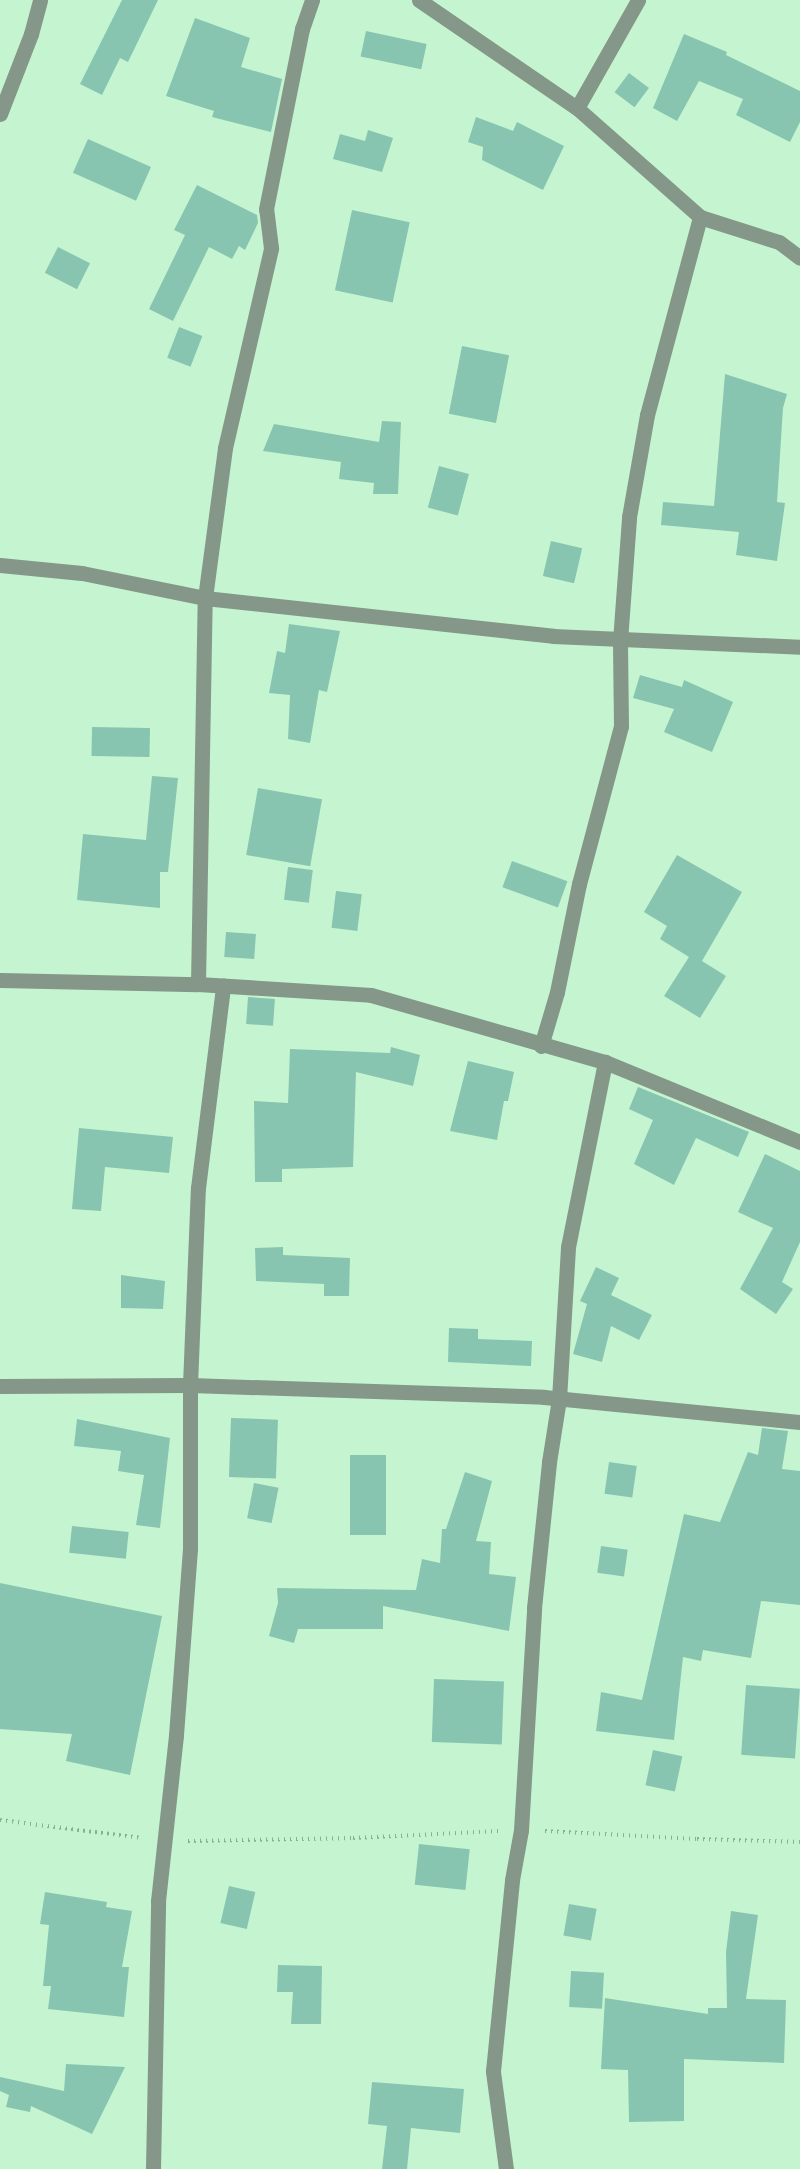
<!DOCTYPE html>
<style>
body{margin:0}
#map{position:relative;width:800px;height:2169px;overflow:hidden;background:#c4f5d0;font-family:Jost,sans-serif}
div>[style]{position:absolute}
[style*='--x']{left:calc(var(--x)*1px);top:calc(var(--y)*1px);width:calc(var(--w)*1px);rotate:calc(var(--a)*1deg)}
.building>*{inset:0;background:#87c5b1;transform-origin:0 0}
.path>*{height:4px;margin-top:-2px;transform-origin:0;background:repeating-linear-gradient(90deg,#89b093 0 1.5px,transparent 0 6px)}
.minor>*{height:15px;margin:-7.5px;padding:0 7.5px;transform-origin:7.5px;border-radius:7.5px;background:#849788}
span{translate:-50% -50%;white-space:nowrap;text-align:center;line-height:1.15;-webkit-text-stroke:4.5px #e0fde6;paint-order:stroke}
</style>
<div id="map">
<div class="building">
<div style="clip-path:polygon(122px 0,158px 0,128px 62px,120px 58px,102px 95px,80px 84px)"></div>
<div style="clip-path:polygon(195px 18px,250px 38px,241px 67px,282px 79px,271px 132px,212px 117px,214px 111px,166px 96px)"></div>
<div style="left:366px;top:31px;width:62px;height:26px;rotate:12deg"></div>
<div style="clip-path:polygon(684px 34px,727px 52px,726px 55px,800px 91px,800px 122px,790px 142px,736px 115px,743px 99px,699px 81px,677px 121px,653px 108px)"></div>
<div style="left:629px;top:73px;width:25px;height:24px;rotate:37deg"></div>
<div style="clip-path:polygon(476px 117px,513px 131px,517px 122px,564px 146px,543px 190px,482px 160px,483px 147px,468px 142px)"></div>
<div style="clip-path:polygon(368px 130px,393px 138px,382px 172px,333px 159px,340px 134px,365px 141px)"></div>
<div style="left:88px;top:139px;width:69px;height:37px;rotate:24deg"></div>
<div style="clip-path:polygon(197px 185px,257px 215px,258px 223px,245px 250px,239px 246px,232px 259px,209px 247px,173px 321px,149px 309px,185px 235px,174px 230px)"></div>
<div style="left:352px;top:210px;width:59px;height:82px;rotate:12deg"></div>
<div style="left:58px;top:247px;width:36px;height:29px;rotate:27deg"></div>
<div style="left:179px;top:327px;width:25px;height:33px;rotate:21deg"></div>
<div style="left:462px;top:346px;width:48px;height:69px;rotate:11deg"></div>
<div style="clip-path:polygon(725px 374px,787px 394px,783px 408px,777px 502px,785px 503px,777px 561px,736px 555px,739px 532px,661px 525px,663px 502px,714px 506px)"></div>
<div style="clip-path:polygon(382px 421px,401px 422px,398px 494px,373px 494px,374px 483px,339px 479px,341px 462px,263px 451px,274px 424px,379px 442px)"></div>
<div style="left:439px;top:466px;width:31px;height:43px;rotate:15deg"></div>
<div style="left:551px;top:541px;width:32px;height:36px;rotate:13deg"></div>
<div style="clip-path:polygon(289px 624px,340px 631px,327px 692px,319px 690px,310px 743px,288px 739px,290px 695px,269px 693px,277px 651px,285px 653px)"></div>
<div style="clip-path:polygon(640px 675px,682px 687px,684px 680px,733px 702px,712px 752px,664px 732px,674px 709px,633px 698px)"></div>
<div style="left:92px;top:727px;width:58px;height:29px;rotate:1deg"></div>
<div style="clip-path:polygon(152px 776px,178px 778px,168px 872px,160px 872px,160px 908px,77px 900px,83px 834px,146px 840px)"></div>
<div style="left:258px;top:788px;width:65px;height:68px;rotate:10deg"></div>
<div style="clip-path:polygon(677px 855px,742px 892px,702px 961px,726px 976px,700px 1018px,664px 996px,689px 957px,660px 939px,667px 926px,644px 912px)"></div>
<div style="left:512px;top:861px;width:59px;height:28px;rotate:20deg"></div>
<div style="left:288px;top:867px;width:25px;height:33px;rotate:7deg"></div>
<div style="left:336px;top:891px;width:26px;height:37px;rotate:7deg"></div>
<div style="left:226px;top:932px;width:30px;height:25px;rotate:4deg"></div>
<div style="left:248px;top:997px;width:27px;height:27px;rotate:4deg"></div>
<div style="clip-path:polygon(391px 1047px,420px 1055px,413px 1086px,356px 1072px,353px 1167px,282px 1169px,282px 1182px,255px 1182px,254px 1101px,288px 1103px,290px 1049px,390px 1053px)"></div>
<div style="clip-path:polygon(468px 1061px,514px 1072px,508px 1101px,504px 1101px,497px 1140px,450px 1131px)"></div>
<div style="clip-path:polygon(638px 1087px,749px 1132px,738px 1157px,696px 1138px,674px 1185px,634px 1164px,653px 1120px,629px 1109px)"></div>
<div style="clip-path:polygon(79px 1128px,173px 1137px,169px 1173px,105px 1167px,101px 1211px,72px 1209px)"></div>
<div style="clip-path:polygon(765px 1154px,800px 1171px,800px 1242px,782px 1282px,793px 1289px,776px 1314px,740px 1289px,773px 1228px,738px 1212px)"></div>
<div style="clip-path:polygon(283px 1247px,283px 1255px,350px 1258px,349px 1296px,324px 1296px,324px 1284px,256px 1281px,255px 1248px)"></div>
<div style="clip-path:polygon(596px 1267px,619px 1278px,611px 1295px,652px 1315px,639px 1340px,611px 1326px,602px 1362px,573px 1354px,587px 1304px,580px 1301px)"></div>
<div style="clip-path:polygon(121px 1275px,165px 1281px,163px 1309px,121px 1308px)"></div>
<div style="clip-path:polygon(449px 1328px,478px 1329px,478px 1339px,532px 1341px,531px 1366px,448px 1362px)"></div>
<div style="left:231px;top:1418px;width:47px;height:59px;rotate:2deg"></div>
<div style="clip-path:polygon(77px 1419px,170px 1438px,160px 1528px,136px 1525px,144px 1475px,118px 1471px,121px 1451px,74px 1446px)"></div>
<div style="clip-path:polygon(762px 1428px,788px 1431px,782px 1469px,800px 1471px,800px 1605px,761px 1601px,751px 1658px,703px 1650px,701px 1661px,683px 1657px,674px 1740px,596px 1731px,601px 1692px,642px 1700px,684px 1514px,720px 1522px,748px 1452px,758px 1455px)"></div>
<div style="left:350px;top:1455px;width:36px;height:80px"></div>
<div style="left:609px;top:1462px;width:28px;height:32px;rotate:8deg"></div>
<div style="clip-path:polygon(465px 1472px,492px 1481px,476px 1541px,491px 1542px,489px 1574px,516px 1577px,509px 1631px,383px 1606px,383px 1629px,298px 1629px,294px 1643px,269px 1636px,278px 1603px,277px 1588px,416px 1590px,422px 1559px,440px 1563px,442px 1529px,446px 1529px)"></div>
<div style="left:254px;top:1483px;width:25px;height:36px;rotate:11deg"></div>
<div style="left:72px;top:1526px;width:57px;height:27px;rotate:6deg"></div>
<div style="left:601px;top:1546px;width:27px;height:27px;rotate:8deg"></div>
<div style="clip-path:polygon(0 1583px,162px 1616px,130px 1775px,66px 1761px,72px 1734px,0 1729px)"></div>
<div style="left:434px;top:1679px;width:70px;height:63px;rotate:2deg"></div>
<div style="left:746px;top:1685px;width:54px;height:70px;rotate:4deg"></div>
<div style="left:653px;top:1750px;width:30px;height:36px;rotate:12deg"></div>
<div style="left:419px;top:1844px;width:51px;height:41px;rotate:6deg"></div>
<div style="left:229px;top:1886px;width:27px;height:38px;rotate:13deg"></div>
<div style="clip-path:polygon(45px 1892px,107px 1902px,106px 1907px,132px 1911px,122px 1967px,129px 1967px,124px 2017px,48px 2009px,51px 1986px,43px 1986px,49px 1925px,40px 1924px)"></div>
<div style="left:569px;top:1904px;width:28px;height:32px;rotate:10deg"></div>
<div style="clip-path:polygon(731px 1911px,758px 1915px,746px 1999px,786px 2000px,784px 2063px,684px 2059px,684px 2121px,629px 2122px,628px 2070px,601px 2069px,605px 1998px,708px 2014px,708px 2008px,727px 2008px,726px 1952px)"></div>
<div style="clip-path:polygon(278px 1965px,322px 1966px,321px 2024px,291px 2024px,293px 1992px,277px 1992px)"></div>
<div style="left:571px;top:1971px;width:33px;height:36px;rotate:3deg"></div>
<div style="clip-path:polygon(66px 2064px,125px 2067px,92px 2134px,31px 2106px,30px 2112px,6px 2107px,9px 2095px,0 2091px,0 2077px,64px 2091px)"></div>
<div style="clip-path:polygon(372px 2082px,464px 2089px,460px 2133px,411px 2128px,407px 2169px,382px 2169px,387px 2126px,368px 2124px)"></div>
</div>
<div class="path">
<div style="--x:0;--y:1820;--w:143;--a:7.2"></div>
<div style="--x:545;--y:1831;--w:152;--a:3"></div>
<div style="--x:697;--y:1839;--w:103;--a:1.7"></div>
<div style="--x:188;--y:1841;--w:165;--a:-1"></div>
<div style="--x:353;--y:1838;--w:146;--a:-2.7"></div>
</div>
<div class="minor">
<div style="--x:419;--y:0;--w:191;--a:34.4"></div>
<div style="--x:577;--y:108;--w:164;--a:41.5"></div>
<div style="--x:700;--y:217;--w:83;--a:17.6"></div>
<div style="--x:779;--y:242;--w:26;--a:37"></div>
<div style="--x:577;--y:108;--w:124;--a:-60.5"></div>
<div style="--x:0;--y:114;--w:86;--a:-68.8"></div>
<div style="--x:31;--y:34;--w:35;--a:-75"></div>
<div style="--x:0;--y:565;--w:82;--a:5.6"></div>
<div style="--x:82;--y:573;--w:126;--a:11.5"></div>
<div style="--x:205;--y:598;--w:350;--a:6.2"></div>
<div style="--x:553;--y:636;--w:247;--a:2.5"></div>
<div style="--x:0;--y:980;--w:198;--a:1.2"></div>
<div style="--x:198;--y:984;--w:173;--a:3.6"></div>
<div style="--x:371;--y:995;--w:243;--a:16"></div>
<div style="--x:605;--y:1062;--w:211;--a:22.3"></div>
<div style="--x:198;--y:984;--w:386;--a:-89"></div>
<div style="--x:205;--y:598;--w:151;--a:-82.4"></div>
<div style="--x:225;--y:448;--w:205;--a:-77"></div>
<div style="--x:271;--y:248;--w:39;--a:-97"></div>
<div style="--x:266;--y:209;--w:184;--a:-78.7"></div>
<div style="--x:302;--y:29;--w:31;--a:-71"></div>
<div style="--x:541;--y:1046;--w:56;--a:-73.5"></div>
<div style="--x:557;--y:992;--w:110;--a:-78.5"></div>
<div style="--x:579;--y:884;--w:163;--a:-75.1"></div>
<div style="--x:621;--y:726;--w:85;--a:-90.7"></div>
<div style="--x:620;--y:641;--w:124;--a:-85.8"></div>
<div style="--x:629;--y:517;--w:104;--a:-80"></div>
<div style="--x:647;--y:415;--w:205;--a:-75"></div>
<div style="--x:0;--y:1386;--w:190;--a:-0.3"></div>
<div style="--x:190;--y:1385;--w:354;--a:1.9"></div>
<div style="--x:544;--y:1397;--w:257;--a:5.6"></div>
<div style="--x:153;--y:2169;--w:268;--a:-88.9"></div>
<div style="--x:158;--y:1901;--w:167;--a:-83.8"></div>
<div style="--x:176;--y:1735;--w:188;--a:-85.7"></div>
<div style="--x:190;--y:1548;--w:163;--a:-90"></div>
<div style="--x:190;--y:1385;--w:197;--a:-87.7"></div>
<div style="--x:198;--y:1188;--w:204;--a:-82.9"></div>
<div style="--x:506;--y:2169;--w:99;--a:-97.6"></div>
<div style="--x:493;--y:2071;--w:192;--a:-84.3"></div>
<div style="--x:512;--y:1880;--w:51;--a:-79.8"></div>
<div style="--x:521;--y:1830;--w:222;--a:-86.6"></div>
<div style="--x:534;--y:1608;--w:147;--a:-84.1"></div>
<div style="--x:549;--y:1462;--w:64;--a:-81"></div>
<div style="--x:559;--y:1399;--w:152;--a:-86.6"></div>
<div style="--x:568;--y:1247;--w:189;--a:-78.7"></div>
</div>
</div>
